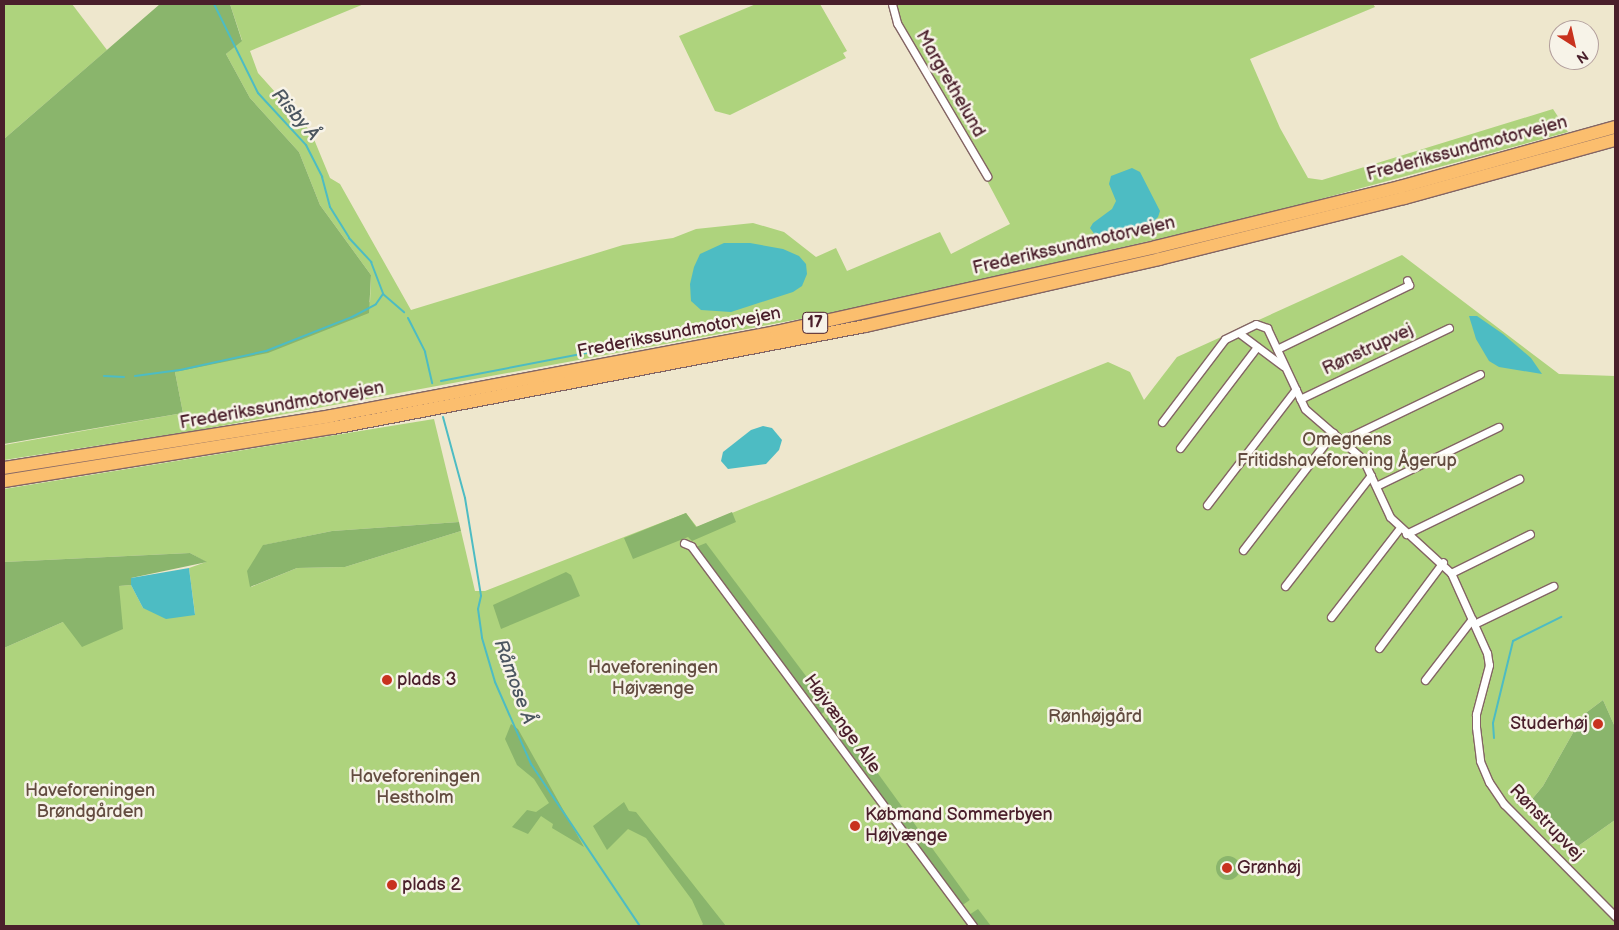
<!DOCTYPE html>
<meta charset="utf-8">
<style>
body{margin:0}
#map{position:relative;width:1619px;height:930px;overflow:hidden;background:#eee7cd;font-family:"Balsamiq Sans",sans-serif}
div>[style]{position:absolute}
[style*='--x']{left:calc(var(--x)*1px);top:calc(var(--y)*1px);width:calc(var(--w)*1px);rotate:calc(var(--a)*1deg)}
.green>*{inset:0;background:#aed37d}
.forest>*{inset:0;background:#8ab56c;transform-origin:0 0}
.round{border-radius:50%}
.water>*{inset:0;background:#4dbcc3}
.stream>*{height:2px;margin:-1px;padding:0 1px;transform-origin:1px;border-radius:1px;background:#4dbcc3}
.roads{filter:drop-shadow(1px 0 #836564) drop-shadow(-1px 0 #836564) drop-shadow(0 1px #836564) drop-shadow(0 -1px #836564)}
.minor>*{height:7px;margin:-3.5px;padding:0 3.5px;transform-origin:3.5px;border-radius:3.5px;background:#fff}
.motorway>*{height:12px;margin:-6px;padding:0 6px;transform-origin:6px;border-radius:6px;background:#fbbe6e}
.dots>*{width:14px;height:14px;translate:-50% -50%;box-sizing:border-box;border:2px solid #f7f3e8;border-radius:50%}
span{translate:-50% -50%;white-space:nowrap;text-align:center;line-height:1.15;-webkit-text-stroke:5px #f7f3e8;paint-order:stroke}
.shield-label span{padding:1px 4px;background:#f7f3e8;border:1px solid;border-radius:4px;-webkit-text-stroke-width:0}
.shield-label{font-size:16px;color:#4a1f2b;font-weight:700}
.street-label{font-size:18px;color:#4a1f2b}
.park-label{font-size:18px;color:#634c40}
.poi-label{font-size:18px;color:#4a1f2b}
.left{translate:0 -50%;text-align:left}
.right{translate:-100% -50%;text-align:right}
.water-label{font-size:19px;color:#4b5660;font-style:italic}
.frame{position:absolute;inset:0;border:5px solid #4a1f2b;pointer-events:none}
.north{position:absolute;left:1549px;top:20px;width:50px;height:50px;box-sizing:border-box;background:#f7f3e8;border:1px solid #b29e9c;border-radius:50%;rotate:145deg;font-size:14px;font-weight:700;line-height:20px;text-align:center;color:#4a1f2b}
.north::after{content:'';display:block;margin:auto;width:18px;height:22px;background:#c8321e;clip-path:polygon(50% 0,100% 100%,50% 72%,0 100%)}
</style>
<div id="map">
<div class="green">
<div style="clip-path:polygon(4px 4px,72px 4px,107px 50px,4px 139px)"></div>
<div style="clip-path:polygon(230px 4px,364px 4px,250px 51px,258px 73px,311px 132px,330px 178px,340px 184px,411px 310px,623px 245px,673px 238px,696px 229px,753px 223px,784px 232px,816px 257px,836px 248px,847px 271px,940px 232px,951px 254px,1010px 224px,985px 177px,987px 169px,904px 29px,896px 4px,1373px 4px,1375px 7px,1250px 59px,1280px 128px,1308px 178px,1322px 180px,1553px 109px,1568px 132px,1251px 218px,833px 313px,199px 430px,4px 460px,4px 445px,183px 413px,175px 372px,370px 302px,371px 275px,320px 205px,299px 152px,250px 98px,226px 54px,242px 40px)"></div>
<div style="clip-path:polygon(756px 4px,820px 4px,847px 51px,843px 53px,846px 58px,730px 115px,715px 111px,679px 36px)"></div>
<div style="clip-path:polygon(1402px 255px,1559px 374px,1615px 376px,1615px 727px,1603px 700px,1583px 715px,1543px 786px,1528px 804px,1574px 849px,1615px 820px,1614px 926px,4px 926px,4px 648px,63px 622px,119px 586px,131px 585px,143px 608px,195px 614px,189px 568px,206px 562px,190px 553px,4px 562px,4px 489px,434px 419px,459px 522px,332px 531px,264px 545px,251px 587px,297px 568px,345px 567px,461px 531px,475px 591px,485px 591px,686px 513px,697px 527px,1108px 362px,1130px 372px,1144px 400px,1177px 357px)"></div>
</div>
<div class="forest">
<div style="clip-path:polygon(160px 4px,230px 4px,242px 41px,226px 54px,250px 98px,299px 152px,320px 205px,371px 275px,369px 313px,268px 353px,175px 372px,183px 413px,4px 444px,4px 139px)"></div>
<div style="clip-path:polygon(732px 512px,736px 522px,692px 541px,688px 537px,633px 559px,624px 538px,686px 513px,696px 527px)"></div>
<div style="clip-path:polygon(459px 522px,461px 531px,345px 567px,297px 568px,250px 587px,247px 571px,263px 545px,332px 531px)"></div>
<div style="clip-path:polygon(706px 543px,830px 708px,820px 715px,696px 547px)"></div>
<div style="clip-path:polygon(190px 553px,207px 562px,131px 578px,131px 585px,119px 586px,123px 629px,82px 647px,63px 622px,4px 648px,4px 562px)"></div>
<div style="clip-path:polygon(566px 572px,571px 575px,580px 596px,501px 629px,493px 605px)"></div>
<div style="clip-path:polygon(1603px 700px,1615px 727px,1615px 820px,1574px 849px,1528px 804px,1543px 786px,1583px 715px)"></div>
<div style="left:834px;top:713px;width:231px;height:11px;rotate:54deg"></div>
<div style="clip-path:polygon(511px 724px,518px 729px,584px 847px,552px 828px,553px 824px,541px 816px,528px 834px,512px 827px,527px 810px,536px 812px,549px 803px,534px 779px,517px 765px,505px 739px)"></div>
<div style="clip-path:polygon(624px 802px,629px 811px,636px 812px,726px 926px,701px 926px,703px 924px,692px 900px,646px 838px,628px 829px,607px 850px,593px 826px)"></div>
<div class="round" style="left:1216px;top:856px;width:24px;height:24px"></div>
<div style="clip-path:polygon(978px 909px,991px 926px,978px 926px,969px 915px)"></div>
</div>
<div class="water">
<div style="clip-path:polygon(1132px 168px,1140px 172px,1160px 211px,1158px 217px,1150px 225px,1095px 235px,1090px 228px,1093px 223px,1112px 209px,1116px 201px,1109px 184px,1111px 176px)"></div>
<div style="clip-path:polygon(724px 243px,750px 243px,783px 249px,799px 256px,806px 264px,807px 274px,802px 286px,793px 292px,731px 312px,701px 310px,691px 301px,690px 284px,694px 267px,700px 254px)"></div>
<div style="clip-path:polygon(1469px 316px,1477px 316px,1503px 334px,1531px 358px,1542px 374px,1499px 367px,1489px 361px,1476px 339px)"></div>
<div style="clip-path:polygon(763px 426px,772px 428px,782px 440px,779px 450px,766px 464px,728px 469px,721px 461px,723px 452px,751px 430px)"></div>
<div style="clip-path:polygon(189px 568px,195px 615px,166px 619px,143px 608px,131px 585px,131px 578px)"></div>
</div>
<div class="stream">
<div style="--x:214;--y:4;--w:99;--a:63.7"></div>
<div style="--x:258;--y:93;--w:71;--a:47.3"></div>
<div style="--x:306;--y:145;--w:36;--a:63"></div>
<div style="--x:322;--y:177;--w:31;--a:75"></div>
<div style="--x:330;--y:207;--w:36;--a:58"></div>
<div style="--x:349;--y:238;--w:33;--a:47"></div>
<div style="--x:371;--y:262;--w:34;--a:69"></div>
<div style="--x:383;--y:294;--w:28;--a:41"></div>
<div style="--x:408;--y:318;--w:38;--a:63"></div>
<div style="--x:425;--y:352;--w:32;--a:77"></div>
<div style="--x:104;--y:376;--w:20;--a:3"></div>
<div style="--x:135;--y:376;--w:45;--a:-7.6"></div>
<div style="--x:180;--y:370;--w:88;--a:-12.5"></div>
<div style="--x:266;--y:351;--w:92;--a:-21.6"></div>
<div style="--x:352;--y:317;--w:27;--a:-28"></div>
<div style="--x:376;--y:304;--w:12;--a:-55"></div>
<div style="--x:441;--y:381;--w:242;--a:-10.9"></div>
<div style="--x:443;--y:417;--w:84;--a:74.8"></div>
<div style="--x:465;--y:498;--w:99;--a:80.7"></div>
<div style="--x:481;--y:596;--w:13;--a:103"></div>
<div style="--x:478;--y:609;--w:29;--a:82"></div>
<div style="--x:482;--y:638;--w:46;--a:73.5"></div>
<div style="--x:495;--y:682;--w:90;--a:66.3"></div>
<div style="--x:531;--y:764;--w:195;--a:56.1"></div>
<div style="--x:1494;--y:738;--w:15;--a:-94"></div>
<div style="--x:1493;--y:723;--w:84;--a:-76.3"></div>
<div style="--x:1513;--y:641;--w:54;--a:-26.6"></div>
</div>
<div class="roads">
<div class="minor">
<div style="--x:892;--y:4;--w:20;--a:75"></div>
<div style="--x:897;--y:23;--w:178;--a:59.5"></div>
<div style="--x:1239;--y:333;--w:55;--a:36.9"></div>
<div style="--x:1277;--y:349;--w:147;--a:-25.9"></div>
<div style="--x:1409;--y:285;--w:5;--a:-112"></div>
<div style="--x:1300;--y:399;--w:165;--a:-25.5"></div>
<div style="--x:1162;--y:422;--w:104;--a:-52.8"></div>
<div style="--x:1225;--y:339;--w:34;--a:-26"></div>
<div style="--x:1256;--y:324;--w:12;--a:20"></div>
<div style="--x:1267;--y:328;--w:89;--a:64.9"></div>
<div style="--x:1305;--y:409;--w:77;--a:40.8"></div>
<div style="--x:1363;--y:459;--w:64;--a:65"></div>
<div style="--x:1390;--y:517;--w:83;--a:42.6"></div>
<div style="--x:1451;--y:573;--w:88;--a:65.8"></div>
<div style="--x:1487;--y:653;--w:12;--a:81"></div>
<div style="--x:1489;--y:665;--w:51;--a:104.9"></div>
<div style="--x:1476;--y:714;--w:13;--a:90"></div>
<div style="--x:1476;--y:727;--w:34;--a:83"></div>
<div style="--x:1480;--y:761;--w:23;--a:67"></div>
<div style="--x:1489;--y:782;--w:27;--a:56"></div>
<div style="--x:1504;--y:804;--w:158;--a:45.3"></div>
<div style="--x:1343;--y:440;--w:152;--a:-25.7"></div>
<div style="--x:1180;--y:448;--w:127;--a:-52.7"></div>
<div style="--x:1376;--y:486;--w:136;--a:-25.8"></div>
<div style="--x:1207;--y:505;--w:146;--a:-52.5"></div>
<div style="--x:1406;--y:534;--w:126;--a:-26"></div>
<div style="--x:684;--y:543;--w:8;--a:23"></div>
<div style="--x:691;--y:546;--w:473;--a:53.4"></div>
<div style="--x:1243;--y:550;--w:148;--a:-52.4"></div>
<div style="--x:1451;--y:573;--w:88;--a:-26.3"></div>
<div style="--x:1285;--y:586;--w:140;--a:-52.2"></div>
<div style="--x:1331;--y:617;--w:111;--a:-52.3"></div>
<div style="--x:1474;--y:624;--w:88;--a:-25.7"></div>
<div style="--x:1379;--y:648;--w:107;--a:-53.3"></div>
<div style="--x:1425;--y:680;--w:77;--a:-52.4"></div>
</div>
<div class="motorway">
<div style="--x:4;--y:468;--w:331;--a:-9"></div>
<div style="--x:331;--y:416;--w:453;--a:-10.7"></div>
<div style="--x:776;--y:332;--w:389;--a:-12.6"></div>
<div style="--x:1156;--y:247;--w:251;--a:-13.8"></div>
<div style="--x:1400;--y:187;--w:223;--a:-15.6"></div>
<div style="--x:4;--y:481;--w:333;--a:-9.2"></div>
<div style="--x:333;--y:428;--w:542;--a:-10.85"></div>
<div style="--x:865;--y:326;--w:302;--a:-12.8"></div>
<div style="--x:1159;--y:259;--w:252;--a:-14"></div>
<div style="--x:1404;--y:198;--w:219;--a:-15.4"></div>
</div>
</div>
<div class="dots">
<div style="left:387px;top:680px;background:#c8321e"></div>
<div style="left:1598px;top:724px;background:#c8321e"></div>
<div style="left:855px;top:826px;background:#c8321e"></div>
<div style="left:1227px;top:868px;background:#c8321e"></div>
<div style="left:392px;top:885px;background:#c8321e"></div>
</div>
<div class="shield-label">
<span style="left:815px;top:323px">17</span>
</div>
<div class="street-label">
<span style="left:950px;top:84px;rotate:60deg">Margrethelund</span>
<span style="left:1467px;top:149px;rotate:-15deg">Frederikssundmotorvejen</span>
<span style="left:1074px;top:246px;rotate:-13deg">Frederikssundmotorvejen</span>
<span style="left:679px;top:333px;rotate:-11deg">Frederikssundmotorvejen</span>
<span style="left:1368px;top:350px;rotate:-25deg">Rønstrupvej</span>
<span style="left:282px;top:406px;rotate:-10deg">Frederikssundmotorvejen</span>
<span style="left:842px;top:724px;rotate:54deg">Højvænge Alle</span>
<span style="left:1546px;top:823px;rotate:46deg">Rønstrupvej</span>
</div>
<div class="park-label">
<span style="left:1347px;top:451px">Omegnens<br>Fritidshaveforening Ågerup</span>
<span style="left:653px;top:679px">Haveforeningen<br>Højvænge</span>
<span style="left:1095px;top:717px">Rønhøjgård</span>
<span style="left:415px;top:788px">Haveforeningen<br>Hestholm</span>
<span style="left:90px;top:802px">Haveforeningen<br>Brøndgården</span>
</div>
<div class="poi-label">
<span class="left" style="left:397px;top:680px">plads 3</span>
<span class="right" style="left:1588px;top:724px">Studerhøj</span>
<span class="left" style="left:865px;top:826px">Købmand Sommerbyen<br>Højvænge</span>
<span class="left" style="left:1237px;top:868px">Grønhøj</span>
<span class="left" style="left:402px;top:885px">plads 2</span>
</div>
<div class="water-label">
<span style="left:295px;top:115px;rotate:49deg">Risby Å</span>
<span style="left:514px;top:682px;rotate:70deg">Råmose Å</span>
</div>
<div class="frame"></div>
<div class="north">N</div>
</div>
